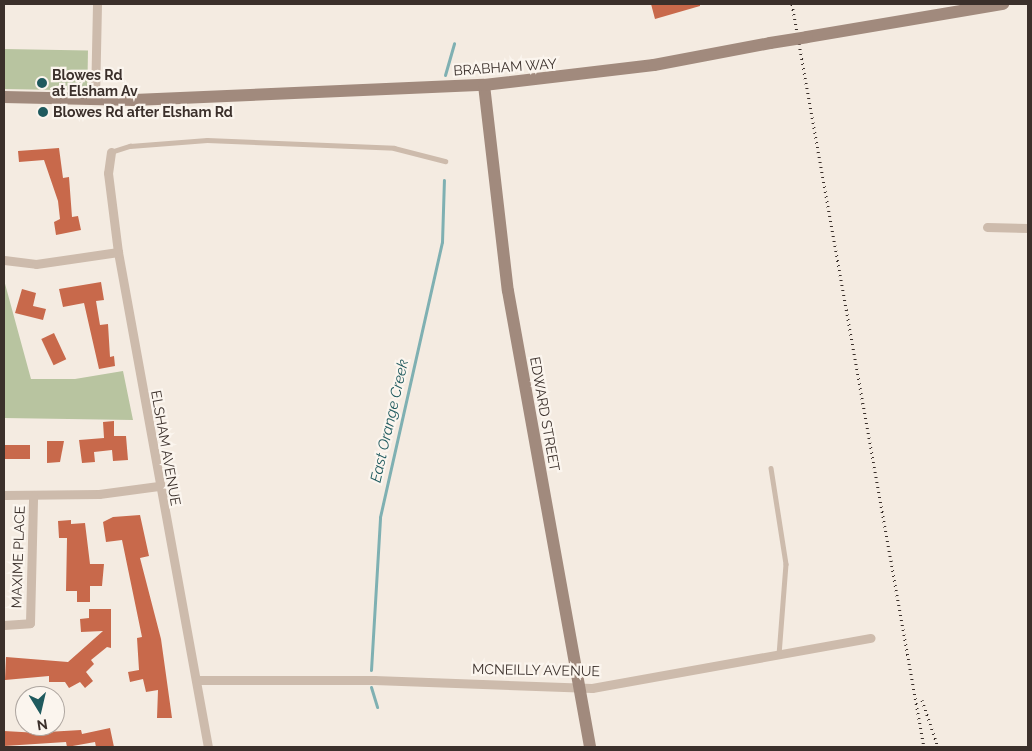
<!DOCTYPE html>
<style>
body{margin:0}
#map{position:relative;width:1032px;height:751px;overflow:hidden;background:#f4ebe1;font-family:Raleway,sans-serif}
div>[style]{position:absolute}
[style*='--x']{left:calc(var(--x)*1px);top:calc(var(--y)*1px);width:calc(var(--w)*1px);rotate:calc(var(--a)*1deg)}
.green>*{inset:0;background:#b8c4a0;transform-origin:0 0}
.stream>*{height:3px;margin:-1.5px;padding:0 1.5px;transform-origin:1.5px;border-radius:1.5px;background:#7fb0b2}
.building>*{inset:0;background:#c8694b;transform-origin:0 0}
.lane>*{height:4.5px;margin:-2.25px;padding:0 2.25px;transform-origin:2.25px;border-radius:2.25px;background:#cdbbac}
.street>*{height:9px;margin:-4.5px;padding:0 4.5px;transform-origin:4.5px;border-radius:4.5px;background:#cdbbac}
.secondary>*{height:12px;margin:-6px;padding:0 6px;transform-origin:6px;border-radius:6px;background:#a18a7d}
.rail>*{height:3px;margin-top:-1.5px;transform-origin:0;background:repeating-linear-gradient(90deg,#3b302b 0 1px,transparent 0 5px)}
.secondary-bridge>*{height:12px;margin:-6px;padding:0 6px;transform-origin:6px;border-radius:6px;background:#a18a7d}
.dots>*{width:14px;height:14px;translate:-50% -50%;box-sizing:border-box;border:2px solid #fbf5ee;border-radius:50%}
span{translate:-50% -50%;white-space:nowrap;text-align:center;line-height:1.15;-webkit-text-stroke:4.5px #fbf5ee;paint-order:stroke}
.street-label{font-size:14px;color:#3b302b}
.poi-label{font-size:14px;color:#3b302b;font-weight:700}
.left{translate:0 -50%;text-align:left}
.water-label{font-size:15px;color:#1f5a5e;font-style:italic}
.frame{position:absolute;inset:0;border:5px solid #3b302b;pointer-events:none}
.north{position:absolute;left:15px;top:686px;width:50px;height:50px;box-sizing:border-box;background:#fbf5ee;border:1px solid #aea6a0;border-radius:50%;rotate:171deg;font-size:14px;font-weight:700;line-height:20px;text-align:center;color:#3b302b}
.north::after{content:'';display:block;margin:auto;width:18px;height:22px;background:#1f5a5e;clip-path:polygon(50% 0,100% 100%,50% 72%,0 100%)}
</style>
<div id="map">
<div class="green">
<div style="left:4px;top:49px;width:84px;height:40px;rotate:1deg"></div>
<div style="clip-path:polygon(4px 280px,31px 379px,75px 379px,123px 371px,133px 420px,4px 418px)"></div>
</div>
<div class="stream">
<div style="--x:445;--y:75;--w:33;--a:-74"></div>
<div style="--x:371;--y:670;--w:153;--a:-86.6"></div>
<div style="--x:380;--y:517;--w:282;--a:-77.3"></div>
<div style="--x:442;--y:242;--w:62;--a:-88.2"></div>
<div style="--x:371;--y:687;--w:21;--a:73"></div>
</div>
<div class="building">
<div style="clip-path:polygon(651px 4px,700px 4px,700px 6px,655px 19px)"></div>
<div style="clip-path:polygon(59px 148px,63px 178px,69px 177px,72px 217px,78px 216px,81px 230px,56px 235px,54px 222px,60px 219px,58px 201px,44px 160px,19px 162px,18px 151px)"></div>
<div style="clip-path:polygon(101px 282px,104px 300px,96px 301px,100px 325px,108px 324px,110px 357px,114px 356px,115px 366px,99px 369px,84px 303px,63px 307px,59px 289px)"></div>
<div style="clip-path:polygon(22px 289px,36px 293px,33px 306px,46px 309px,43px 320px,15px 313px)"></div>
<div style="left:54px;top:333px;width:29px;height:14px;rotate:65deg"></div>
<div style="clip-path:polygon(114px 421px,114px 436px,126px 436px,128px 460px,113px 461px,112px 450px,94px 452px,95px 462px,82px 463px,79px 440px,104px 438px,103px 422px)"></div>
<div style="clip-path:polygon(47px 441px,64px 441px,60px 462px,47px 463px)"></div>
<div style="left:5px;top:445px;width:25px;height:14px"></div>
<div style="clip-path:polygon(140px 515px,149px 556px,140px 558px,161px 639px,172px 718px,157px 718px,158px 690px,146px 692px,143px 679px,130px 682px,128px 672px,139px 670px,137px 638px,142px 637px,122px 540px,106px 542px,103px 522px,113px 517px)"></div>
<div style="clip-path:polygon(71px 520px,71px 524px,85px 523px,90px 564px,104px 564px,102px 586px,90px 586px,90px 602px,77px 602px,77px 591px,66px 591px,67px 538px,59px 538px,58px 521px)"></div>
<div style="clip-path:polygon(89px 609px,111px 609px,111px 648px,107px 647px,91px 660px,94px 664px,86px 672px,93px 681px,85px 688px,80px 682px,69px 688px,65px 682px,49px 682px,49px 676px,5px 680px,6px 657px,68px 662px,103px 631px,81px 632px,80px 619px,89px 618px)"></div>
<div style="clip-path:polygon(39px 726px,47px 726px,47px 732px,81px 730px,82px 734px,110px 728px,114px 747px,96px 747px,95px 742px,67px 747px,66px 742px,4px 746px,4px 731px,39px 733px)"></div>
</div>
<div class="lane">
<div style="--x:111;--y:152;--w:20;--a:-18"></div>
<div style="--x:130;--y:146;--w:77;--a:-4.5"></div>
<div style="--x:207;--y:140;--w:187;--a:2.4"></div>
<div style="--x:394;--y:148;--w:53;--a:14.3"></div>
<div style="--x:771;--y:468;--w:97;--a:81.1"></div>
<div style="--x:786;--y:564;--w:91;--a:94.4"></div>
</div>
<div class="street">
<div style="--x:95;--y:100;--w:96;--a:-88.8"></div>
<div style="--x:111;--y:152;--w:21;--a:98"></div>
<div style="--x:108;--y:173;--w:80;--a:82.8"></div>
<div style="--x:118;--y:252;--w:503;--a:79.7"></div>
<div style="--x:987;--y:227;--w:41;--a:1.4"></div>
<div style="--x:4;--y:260;--w:32;--a:7"></div>
<div style="--x:36;--y:264;--w:83;--a:-8.3"></div>
<div style="--x:4;--y:495;--w:95;--a:-0.6"></div>
<div style="--x:99;--y:494;--w:60;--a:-7.7"></div>
<div style="--x:4;--y:625;--w:26;--a:-4"></div>
<div style="--x:30;--y:623;--w:127;--a:-88.6"></div>
<div style="--x:196;--y:680;--w:178;--a:0"></div>
<div style="--x:374;--y:680;--w:218;--a:2.1"></div>
<div style="--x:592;--y:688;--w:283;--a:-10.2"></div>
</div>
<div class="secondary">
<div style="--x:807;--y:37;--w:199;--a:-9.6"></div>
<div style="--x:484;--y:85;--w:207;--a:83.4"></div>
<div style="--x:508;--y:291;--w:463;--a:79.8"></div>
<div style="--x:4;--y:97;--w:130;--a:1.3"></div>
<div style="--x:134;--y:100;--w:350;--a:-2.5"></div>
<div style="--x:484;--y:85;--w:171;--a:-6.7"></div>
<div style="--x:654;--y:65;--w:118;--a:-10.7"></div>
</div>
<div class="rail">
<div style="--x:792;--y:4;--w:755;--a:79.93"></div>
<div style="--x:922;--y:700;--w:50;--a:71.2"></div>
</div>
<div class="secondary-bridge">
<div style="--x:770;--y:43;--w:37;--a:-9"></div>
</div>
<div class="dots">
<div style="left:42px;top:83px;background:#1f5a5e"></div>
<div style="left:43px;top:112px;background:#1f5a5e"></div>
</div>
<div class="street-label">
<span style="left:505px;top:67px;rotate:-4deg">BRABHAM WAY</span>
<span style="left:545px;top:414px;rotate:80deg">EDWARD STREET</span>
<span style="left:166px;top:448px;rotate:80deg">ELSHAM AVENUE</span>
<span style="left:18px;top:557px;rotate:-88deg">MAXIME PLACE</span>
<span style="left:536px;top:670px;rotate:1deg">MCNEILLY AVENUE</span>
</div>
<div class="poi-label">
<span class="left" style="left:52px;top:83px">Blowes Rd<br>at Elsham Av</span>
<span class="left" style="left:53px;top:112px">Blowes Rd after Elsham Rd</span>
</div>
<div class="water-label">
<span style="left:390px;top:421px;rotate:-77deg">East Orange Creek</span>
</div>
<div class="frame"></div>
<div class="north">N</div>
</div>
